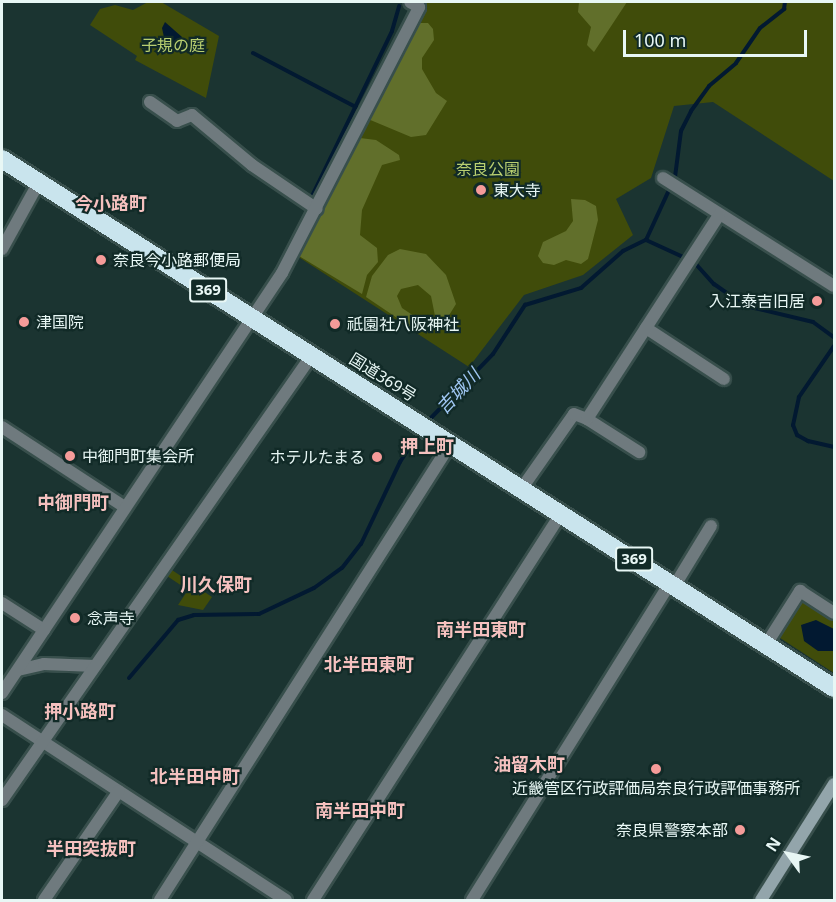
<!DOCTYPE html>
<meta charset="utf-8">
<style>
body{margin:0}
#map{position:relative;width:836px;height:902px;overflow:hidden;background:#1b3431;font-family:"Noto Sans","Noto Sans JP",sans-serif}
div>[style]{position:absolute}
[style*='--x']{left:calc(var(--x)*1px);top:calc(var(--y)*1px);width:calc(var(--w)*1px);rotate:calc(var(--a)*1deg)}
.green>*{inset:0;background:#404c0a}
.forest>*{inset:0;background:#616f2b}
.water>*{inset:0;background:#021931}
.stream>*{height:4px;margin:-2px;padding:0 2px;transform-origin:2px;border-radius:2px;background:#021931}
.roads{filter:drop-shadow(2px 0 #384f4c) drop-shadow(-2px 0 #384f4c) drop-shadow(0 2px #384f4c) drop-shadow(0 -2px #384f4c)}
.street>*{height:12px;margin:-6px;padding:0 6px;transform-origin:6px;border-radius:6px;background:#6f7a7e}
.secondary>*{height:12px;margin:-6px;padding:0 6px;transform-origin:6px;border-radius:6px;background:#93a5ab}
.highway>*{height:18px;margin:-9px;padding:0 9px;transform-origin:9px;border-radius:9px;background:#c9e4ed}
.dots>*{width:16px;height:16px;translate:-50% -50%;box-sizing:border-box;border:3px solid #112a27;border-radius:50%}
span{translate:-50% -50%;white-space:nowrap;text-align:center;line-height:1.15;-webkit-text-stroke:4.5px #112a27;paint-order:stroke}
.shield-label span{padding:2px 4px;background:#112a27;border:2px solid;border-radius:4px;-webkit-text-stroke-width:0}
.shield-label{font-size:15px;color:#e8f7f5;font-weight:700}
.park-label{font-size:16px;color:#b9cf70}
.poi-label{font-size:16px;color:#e8f7f5}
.left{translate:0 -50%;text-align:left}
.right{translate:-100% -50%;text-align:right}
.street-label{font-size:16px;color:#e8f7f5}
.neighbourhood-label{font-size:18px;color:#f5c1bf;font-weight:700}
.water-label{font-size:18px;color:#a0c7f3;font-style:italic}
.frame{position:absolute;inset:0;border:3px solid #e8f7f5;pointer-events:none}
.north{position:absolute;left:758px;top:824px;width:60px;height:60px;-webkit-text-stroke:4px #112a27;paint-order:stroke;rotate:303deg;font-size:16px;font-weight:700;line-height:24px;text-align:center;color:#e8f7f5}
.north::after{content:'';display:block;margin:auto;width:21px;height:27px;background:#e8f7f5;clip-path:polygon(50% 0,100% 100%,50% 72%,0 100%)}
.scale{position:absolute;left:623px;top:30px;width:184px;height:27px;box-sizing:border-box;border:3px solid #e8f7f5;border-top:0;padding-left:8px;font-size:18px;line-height:21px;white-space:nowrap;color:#e8f7f5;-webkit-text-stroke:4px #112a27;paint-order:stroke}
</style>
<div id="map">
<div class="green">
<div style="clip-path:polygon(148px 2px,161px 2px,219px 36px,206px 98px,135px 60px,137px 56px,90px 25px,100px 9px,115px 5px,133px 10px)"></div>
<div style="clip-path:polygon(421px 2px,834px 2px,834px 181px,713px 102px,674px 106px,651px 178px,616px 199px,633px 235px,583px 275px,524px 295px,469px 367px,297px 256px,425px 5px)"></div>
<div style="clip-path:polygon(169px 568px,212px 597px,203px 610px,178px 605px,188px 590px,164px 574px)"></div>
<div style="clip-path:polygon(805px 599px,834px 617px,834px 673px,777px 636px,799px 602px)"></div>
</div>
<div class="forest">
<div style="clip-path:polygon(579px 2px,627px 2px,594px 52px,587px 45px,591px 27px,578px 12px)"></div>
<div style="clip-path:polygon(417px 23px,428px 23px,433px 29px,434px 40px,422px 58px,422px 69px,436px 93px,447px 101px,426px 135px,411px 137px,368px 119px)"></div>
<div style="clip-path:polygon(360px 138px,376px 140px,399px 155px,400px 160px,382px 165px,362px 210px,360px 235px,377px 248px,378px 262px,367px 275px,362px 294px,299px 256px)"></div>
<div style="clip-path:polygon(571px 199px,585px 200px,596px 206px,598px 220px,588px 259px,581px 264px,566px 260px,554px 265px,543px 263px,538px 256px,543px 242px,566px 231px,573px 221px)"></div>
<div style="clip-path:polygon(400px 249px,426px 254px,446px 275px,456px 304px,448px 317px,435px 316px,431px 296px,418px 285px,401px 289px,397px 296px,402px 308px,420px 320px,415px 330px,366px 297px,372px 276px,388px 255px)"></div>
</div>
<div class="water">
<div style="clip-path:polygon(165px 22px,182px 37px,180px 42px,170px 46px,165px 42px,162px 28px)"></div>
<div style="clip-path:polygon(816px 620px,834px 629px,834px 651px,818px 651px,804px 641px,801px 625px)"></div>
</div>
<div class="stream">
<div style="--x:253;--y:53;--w:116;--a:27.7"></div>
<div style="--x:312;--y:196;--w:183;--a:-64.1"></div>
<div style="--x:392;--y:31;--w:26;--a:-74"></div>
<div style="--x:646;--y:240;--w:69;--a:-65.3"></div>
<div style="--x:675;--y:177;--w:46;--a:-82.6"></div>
<div style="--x:681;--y:131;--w:22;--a:-63"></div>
<div style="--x:691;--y:111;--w:31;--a:-54"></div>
<div style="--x:709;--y:86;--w:35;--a:-40"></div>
<div style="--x:736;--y:63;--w:42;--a:-55.6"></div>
<div style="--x:760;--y:28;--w:31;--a:-38"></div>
<div style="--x:784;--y:9;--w:7;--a:-82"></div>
<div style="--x:834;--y:346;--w:62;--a:124.5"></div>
<div style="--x:799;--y:397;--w:29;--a:102"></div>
<div style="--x:793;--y:425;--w:11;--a:68"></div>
<div style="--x:797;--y:435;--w:13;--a:29"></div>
<div style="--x:808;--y:441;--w:27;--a:13"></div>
<div style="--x:427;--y:422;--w:95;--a:-45.9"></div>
<div style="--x:493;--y:354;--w:59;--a:-56.9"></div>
<div style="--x:525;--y:305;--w:59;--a:-16.9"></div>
<div style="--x:581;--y:288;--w:56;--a:-41.4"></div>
<div style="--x:623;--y:251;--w:25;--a:-26"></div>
<div style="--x:646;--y:240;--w:53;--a:24.6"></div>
<div style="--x:694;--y:262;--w:30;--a:48"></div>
<div style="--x:714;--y:284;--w:39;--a:35"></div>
<div style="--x:746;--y:306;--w:69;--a:13.4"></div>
<div style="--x:813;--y:322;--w:26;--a:36"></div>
<div style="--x:129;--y:678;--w:76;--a:-49.8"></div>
<div style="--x:178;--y:620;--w:17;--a:-17"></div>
<div style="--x:194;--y:615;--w:65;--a:-0.9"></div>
<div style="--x:259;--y:614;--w:61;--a:-25.3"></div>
<div style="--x:314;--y:588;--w:34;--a:-36"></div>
<div style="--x:342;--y:568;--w:31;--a:-52"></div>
<div style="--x:361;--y:544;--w:91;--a:-64.6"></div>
<div style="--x:400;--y:462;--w:38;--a:-57"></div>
</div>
<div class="roads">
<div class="street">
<div style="--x:150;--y:102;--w:33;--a:35"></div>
<div style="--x:177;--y:121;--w:16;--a:-22"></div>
<div style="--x:192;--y:115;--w:78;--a:39.8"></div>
<div style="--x:252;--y:165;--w:78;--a:34.1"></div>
<div style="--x:663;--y:178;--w:202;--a:32.3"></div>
<div style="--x:2;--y:249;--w:77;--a:-61.1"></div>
<div style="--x:646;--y:328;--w:93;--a:33.2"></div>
<div style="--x:587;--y:419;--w:62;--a:32.4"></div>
<div style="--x:2;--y:427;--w:145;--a:33.1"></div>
<div style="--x:522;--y:488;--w:90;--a:-54.9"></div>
<div style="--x:574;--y:414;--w:14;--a:21"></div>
<div style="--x:587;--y:419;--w:243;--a:-57.1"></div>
<div style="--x:675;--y:585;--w:69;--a:-58.6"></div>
<div style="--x:2;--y:603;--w:50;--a:32.7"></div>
<div style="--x:767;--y:643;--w:62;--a:-57.6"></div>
<div style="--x:800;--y:591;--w:40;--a:32.9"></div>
<div style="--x:18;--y:670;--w:27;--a:-13"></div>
<div style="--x:44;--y:664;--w:51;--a:2.2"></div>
<div style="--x:2;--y:693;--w:505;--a:-56.31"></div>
<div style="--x:282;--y:273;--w:299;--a:-62.7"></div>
<div style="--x:419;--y:7;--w:10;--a:-151"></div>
<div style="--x:2;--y:715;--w:339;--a:33.1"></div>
<div style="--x:2;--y:800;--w:542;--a:-55.14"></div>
<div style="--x:44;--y:900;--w:132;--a:-55.5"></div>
<div style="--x:160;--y:900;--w:542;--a:-57.51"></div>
<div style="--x:313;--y:900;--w:460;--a:-57.3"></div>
<div style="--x:472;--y:900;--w:375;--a:-58"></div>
</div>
<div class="secondary">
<div style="--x:761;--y:900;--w:137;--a:-57.8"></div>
</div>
<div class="highway">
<div style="--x:2;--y:159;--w:986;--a:32.45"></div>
</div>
</div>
<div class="dots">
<div style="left:481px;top:190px;background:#f59b99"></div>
<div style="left:101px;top:260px;background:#f59b99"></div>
<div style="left:817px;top:301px;background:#f59b99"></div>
<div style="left:24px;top:322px;background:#f59b99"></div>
<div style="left:335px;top:324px;background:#f59b99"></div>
<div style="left:70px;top:456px;background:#f59b99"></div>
<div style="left:377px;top:457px;background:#f59b99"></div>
<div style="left:75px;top:618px;background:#f59b99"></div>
<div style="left:656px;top:769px;background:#f59b99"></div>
<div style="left:740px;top:830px;background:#f59b99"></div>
</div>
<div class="shield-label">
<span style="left:208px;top:290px">369</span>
<span style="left:634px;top:559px">369</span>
</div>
<div class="park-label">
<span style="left:173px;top:45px">子規の庭</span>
<span style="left:488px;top:169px">奈良公園</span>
</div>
<div class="poi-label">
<span class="left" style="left:493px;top:190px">東大寺</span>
<span class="left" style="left:113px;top:260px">奈良今小路郵便局</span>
<span class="right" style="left:805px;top:301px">入江泰吉旧居</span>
<span class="left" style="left:36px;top:322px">津国院</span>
<span class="left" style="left:347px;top:324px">祇園社八阪神社</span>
<span class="left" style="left:82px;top:456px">中御門町集会所</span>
<span class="right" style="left:365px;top:457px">ホテルたまる</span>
<span class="left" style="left:87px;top:618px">念声寺</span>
<span style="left:656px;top:788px">近畿管区行政評価局奈良行政評価事務所</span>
<span class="right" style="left:728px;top:830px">奈良県警察本部</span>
</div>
<div class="street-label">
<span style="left:383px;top:377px;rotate:32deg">国道369号</span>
</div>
<div class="neighbourhood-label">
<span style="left:111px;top:203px">今小路町</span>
<span style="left:427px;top:446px">押上町</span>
<span style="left:73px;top:502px">中御門町</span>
<span style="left:216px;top:584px">川久保町</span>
<span style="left:481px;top:629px">南半田東町</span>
<span style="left:369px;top:664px">北半田東町</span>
<span style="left:80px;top:711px">押小路町</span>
<span style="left:529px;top:764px">油留木町</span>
<span style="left:195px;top:776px">北半田中町</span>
<span style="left:360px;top:810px">南半田中町</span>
<span style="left:91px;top:848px">半田突抜町</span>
</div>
<div class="water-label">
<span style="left:458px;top:391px;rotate:-47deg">吉城川</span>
</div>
<div class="frame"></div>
<div class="north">N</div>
<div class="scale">100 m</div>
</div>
